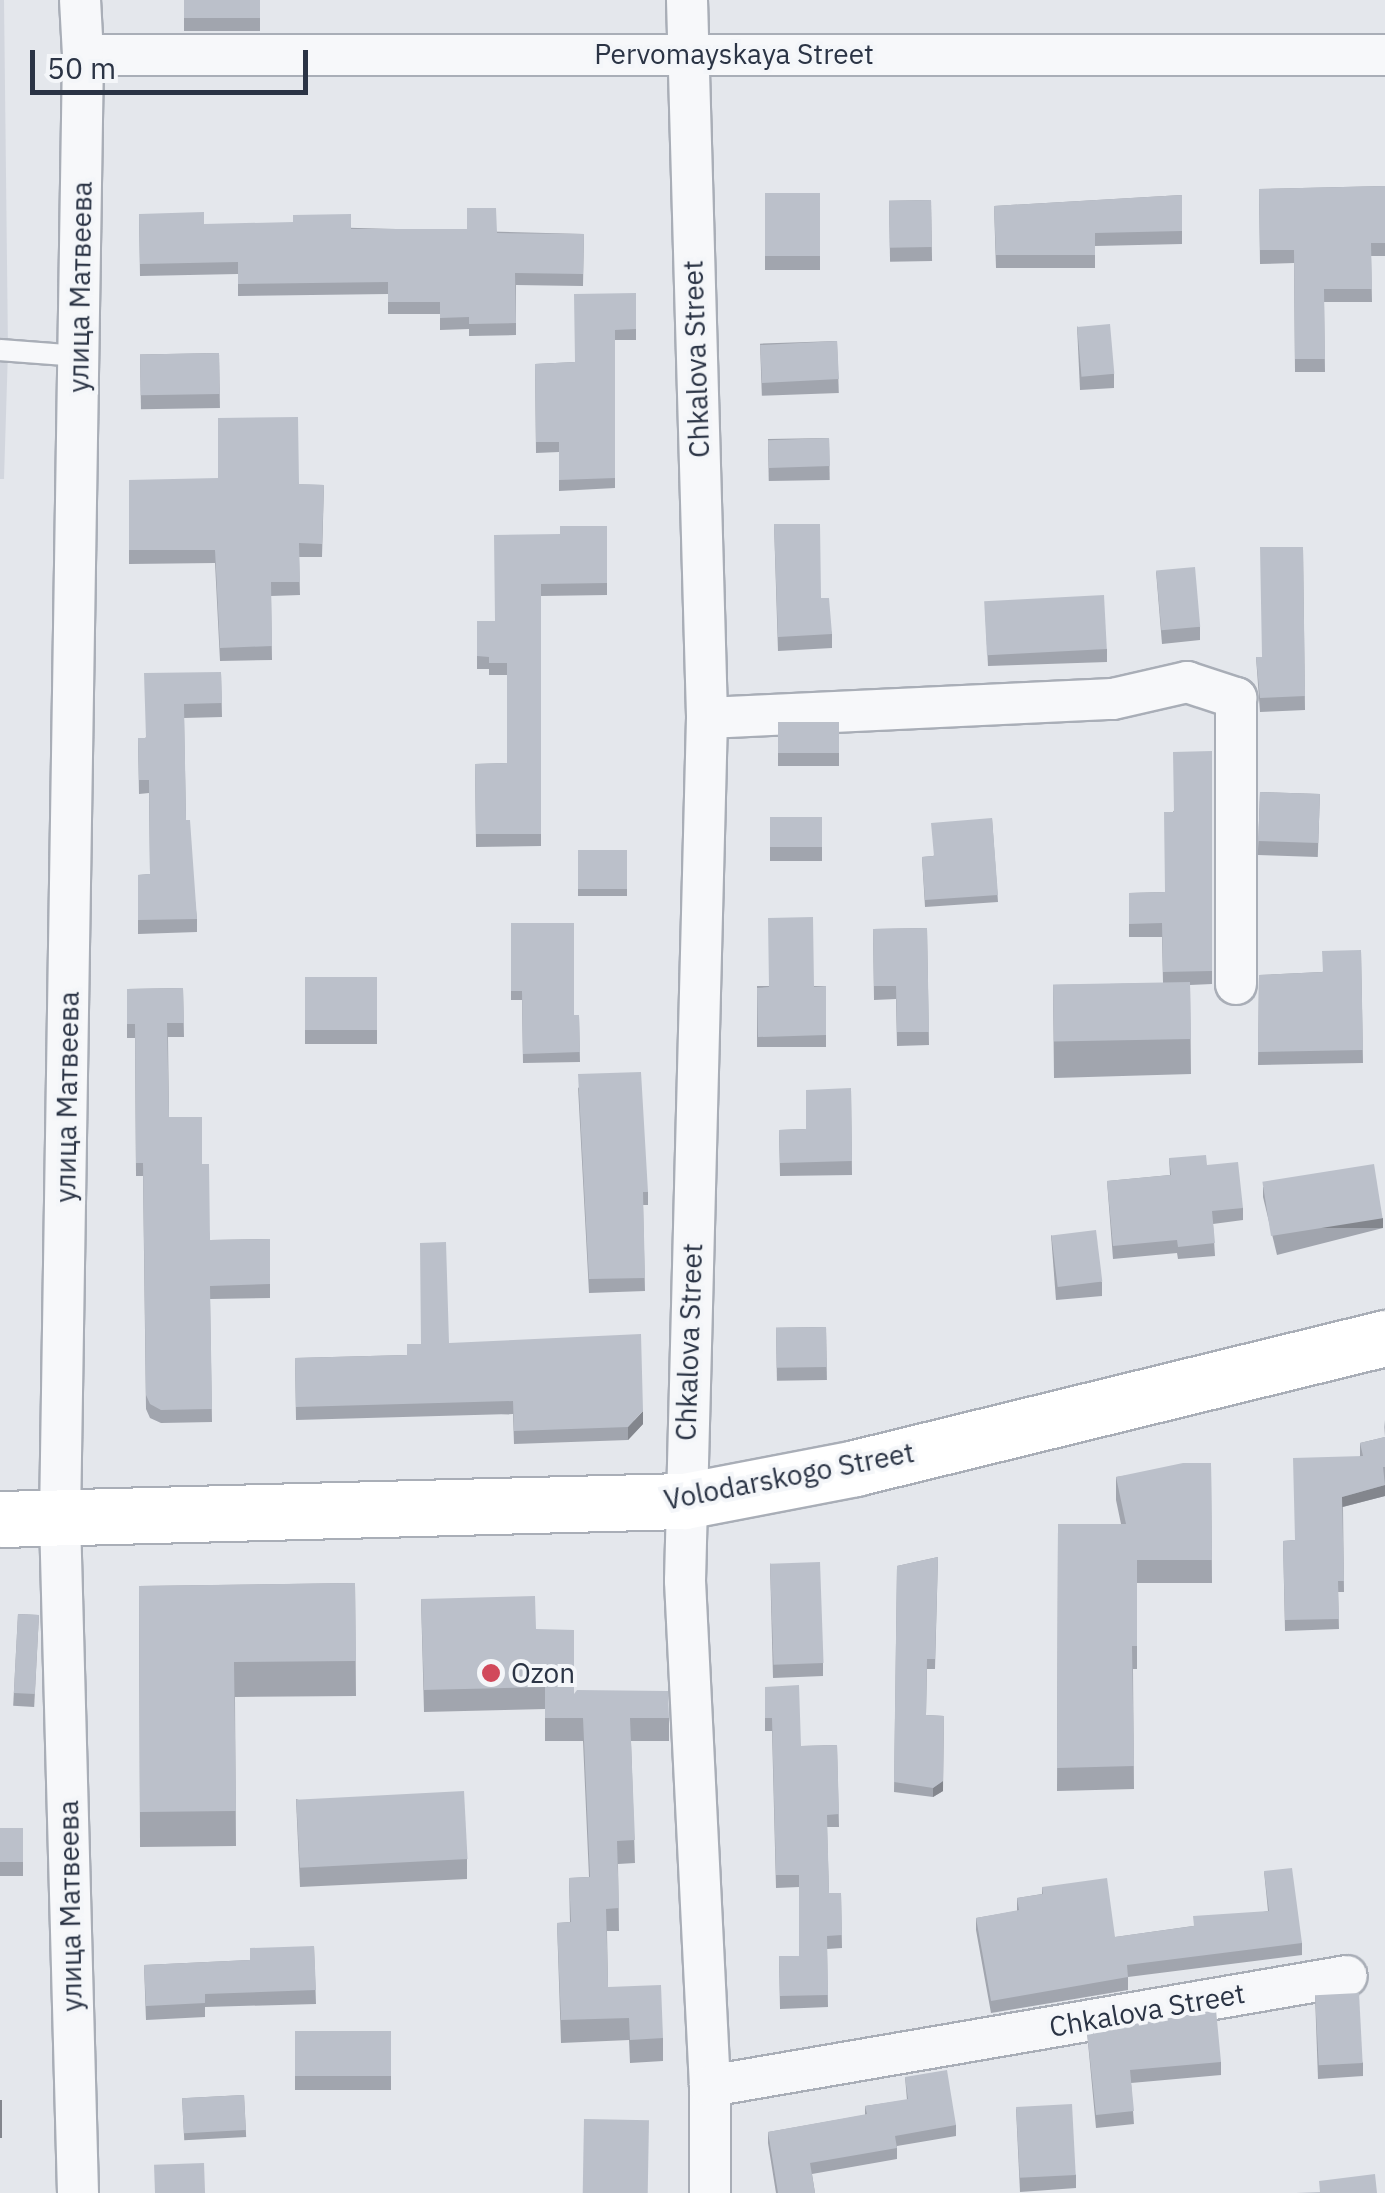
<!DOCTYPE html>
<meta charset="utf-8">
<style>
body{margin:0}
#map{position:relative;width:1385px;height:2193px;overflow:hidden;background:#e4e7ec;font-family:"IBM Plex Sans",sans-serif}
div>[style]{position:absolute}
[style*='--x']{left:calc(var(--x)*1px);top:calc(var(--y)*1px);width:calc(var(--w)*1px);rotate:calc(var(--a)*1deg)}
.built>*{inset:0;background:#d2d6de}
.roads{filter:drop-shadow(2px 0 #a9aeb7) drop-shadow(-2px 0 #a9aeb7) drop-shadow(0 2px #a9aeb7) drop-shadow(0 -2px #a9aeb7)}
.lane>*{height:20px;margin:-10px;padding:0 10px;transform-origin:10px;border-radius:10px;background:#f7f8fa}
.street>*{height:40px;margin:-20px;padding:0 20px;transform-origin:20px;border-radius:20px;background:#f7f8fa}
.primary>*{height:55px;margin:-27.5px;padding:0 27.5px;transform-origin:27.5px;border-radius:27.5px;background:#fff}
.wall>*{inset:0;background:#a1a5ae;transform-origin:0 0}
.shaded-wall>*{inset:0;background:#83868d;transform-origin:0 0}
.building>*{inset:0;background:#bbc0ca;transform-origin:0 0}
.dots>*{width:28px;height:28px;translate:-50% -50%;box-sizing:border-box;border:5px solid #f4f6f9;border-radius:50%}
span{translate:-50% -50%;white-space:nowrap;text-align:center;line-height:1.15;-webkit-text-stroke:8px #f4f6f9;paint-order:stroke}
.street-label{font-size:28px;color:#2b3445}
.poi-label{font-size:28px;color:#2b3445}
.left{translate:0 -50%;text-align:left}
.scale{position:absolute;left:30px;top:50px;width:278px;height:45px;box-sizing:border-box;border:5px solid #2b3445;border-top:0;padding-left:12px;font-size:30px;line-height:35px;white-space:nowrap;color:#2b3445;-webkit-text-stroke:8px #f4f6f9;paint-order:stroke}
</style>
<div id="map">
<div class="built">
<div style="clip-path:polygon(0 0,4px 0,8px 350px,4px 479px,0 479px)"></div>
</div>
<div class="roads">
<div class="lane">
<div style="--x:0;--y:350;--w:79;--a:4.3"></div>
</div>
<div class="street">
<div style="--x:687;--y:0;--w:718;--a:88.4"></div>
<div style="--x:707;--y:718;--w:863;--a:91.46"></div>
<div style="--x:685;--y:1581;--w:506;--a:87.17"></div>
<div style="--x:710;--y:2086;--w:107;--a:90"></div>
<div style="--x:83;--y:55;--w:1302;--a:0"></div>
<div style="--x:707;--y:718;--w:406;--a:-2.7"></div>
<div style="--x:1113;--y:699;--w:76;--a:-12.9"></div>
<div style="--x:1187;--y:682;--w:52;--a:18.1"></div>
<div style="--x:1236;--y:698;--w:286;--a:90"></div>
<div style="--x:710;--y:2086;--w:646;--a:-9.8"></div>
<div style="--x:78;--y:2193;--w:673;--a:-91.53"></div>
<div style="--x:60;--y:1520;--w:1465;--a:-89.1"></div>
<div style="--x:83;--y:55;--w:55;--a:-93.1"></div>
</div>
<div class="primary">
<div style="--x:0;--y:1519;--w:684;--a:-1.51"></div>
<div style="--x:684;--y:1501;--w:174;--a:-10.9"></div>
<div style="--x:855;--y:1468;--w:546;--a:-13.78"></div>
</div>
</div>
<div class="wall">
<div style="left:184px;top:0;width:76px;height:31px"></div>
<div style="clip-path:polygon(1385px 186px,1385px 256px,1371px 256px,1372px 302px,1324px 302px,1325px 372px,1295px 372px,1294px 263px,1260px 264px,1259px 189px)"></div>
<div style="left:765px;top:193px;width:55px;height:77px"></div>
<div style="clip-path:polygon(1182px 195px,1182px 244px,1095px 246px,1095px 268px,996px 268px,994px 206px)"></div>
<div style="left:931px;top:200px;width:61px;height:42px;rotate:89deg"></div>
<div style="clip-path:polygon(139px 214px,204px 224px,584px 234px,583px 286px,516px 285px,516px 335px,469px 336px,469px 329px,440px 330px,440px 314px,388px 314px,388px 294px,238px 296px,238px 274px,140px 276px)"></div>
<div style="clip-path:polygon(636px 293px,636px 340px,615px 340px,615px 488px,559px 491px,559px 452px,536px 453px,535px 364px,575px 362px)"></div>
<div style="clip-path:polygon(1077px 326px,1114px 374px,1114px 388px,1080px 390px)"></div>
<div style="left:837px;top:341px;width:52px;height:77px;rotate:88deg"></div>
<div style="left:219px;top:353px;width:55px;height:79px;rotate:89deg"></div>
<div style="left:829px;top:438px;width:42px;height:61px;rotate:89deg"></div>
<div style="clip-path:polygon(129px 480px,324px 485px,322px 557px,299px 557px,300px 595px,271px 596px,272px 660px,220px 661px,215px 563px,129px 564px)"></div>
<div style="clip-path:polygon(774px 524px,821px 598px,832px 634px,832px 648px,778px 651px)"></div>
<div style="clip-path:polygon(607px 526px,607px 595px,541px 596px,541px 846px,476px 847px,475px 764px,507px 763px,507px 675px,489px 675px,489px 669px,477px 669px,477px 621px,495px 621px,560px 534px)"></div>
<div style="clip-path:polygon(1303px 547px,1305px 710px,1260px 712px,1256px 657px,1262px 657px)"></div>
<div style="clip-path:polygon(1156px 571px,1200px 627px,1200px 640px,1162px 644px)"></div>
<div style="clip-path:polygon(985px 606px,1107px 649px,1107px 662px,988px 666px)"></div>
<div style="clip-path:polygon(221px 672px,222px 717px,184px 718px,186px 820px,197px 919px,197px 932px,138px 934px,138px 875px,150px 874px,149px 793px,139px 794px,138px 738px,145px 738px)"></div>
<div style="left:839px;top:722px;width:44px;height:61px;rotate:90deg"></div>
<div style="clip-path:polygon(1212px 751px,1212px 984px,1190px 985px,1191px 1074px,1054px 1078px,1053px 985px,1163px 983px,1162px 937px,1129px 937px,1129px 893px,1165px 892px,1173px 812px)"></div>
<div style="left:1260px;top:792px;width:60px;height:63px;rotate:2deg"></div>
<div style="left:822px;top:817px;width:44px;height:52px;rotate:90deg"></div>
<div style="clip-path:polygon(992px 818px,998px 902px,925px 907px,922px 857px,933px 856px)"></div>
<div style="left:578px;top:850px;width:49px;height:46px"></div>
<div style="clip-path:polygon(511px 923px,574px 1015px,579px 1015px,580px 1062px,523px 1063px,522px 1000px,511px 1000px)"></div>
<div style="clip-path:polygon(927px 928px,929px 1045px,897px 1046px,896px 999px,874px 1000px,873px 929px)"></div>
<div style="clip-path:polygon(1361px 950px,1363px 1063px,1258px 1065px,1259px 975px,1322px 972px)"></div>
<div style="left:305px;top:977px;width:72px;height:67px"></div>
<div style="left:826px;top:986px;width:61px;height:69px;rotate:90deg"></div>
<div style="clip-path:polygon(183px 988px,184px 1037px,168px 1037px,169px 1117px,202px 1164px,210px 1240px,270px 1239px,270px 1298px,210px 1299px,212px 1422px,161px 1423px,150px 1418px,146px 1409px,143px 1176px,136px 1176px,135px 1038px,127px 1038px,127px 989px)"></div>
<div style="clip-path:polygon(578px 1087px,648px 1192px,648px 1205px,643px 1205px,645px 1291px,589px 1293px)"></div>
<div style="clip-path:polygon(851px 1088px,852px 1175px,780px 1176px,779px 1130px,806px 1129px)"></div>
<div style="clip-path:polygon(1169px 1158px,1207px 1165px,1243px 1208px,1243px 1220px,1213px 1224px,1215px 1256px,1178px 1259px,1177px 1253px,1113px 1259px,1107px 1181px,1170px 1175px)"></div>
<div style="clip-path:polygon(1263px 1187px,1383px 1228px,1277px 1255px,1263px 1197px)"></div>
<div style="clip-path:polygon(1051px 1235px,1102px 1282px,1102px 1296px,1056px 1300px)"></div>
<div style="left:826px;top:1327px;width:53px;height:50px;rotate:89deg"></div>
<div style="clip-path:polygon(449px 1343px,643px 1424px,628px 1440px,514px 1444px,513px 1414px,296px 1420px,295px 1358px,407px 1355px)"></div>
<div style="clip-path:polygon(1384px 1420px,1385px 1427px,1385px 1496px,1343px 1507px,1344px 1592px,1338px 1592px,1339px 1629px,1285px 1631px,1283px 1541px,1295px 1540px,1360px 1456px,1360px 1443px,1385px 1437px)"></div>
<div style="clip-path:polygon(1211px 1463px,1212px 1583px,1137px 1583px,1137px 1669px,1133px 1669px,1134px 1789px,1057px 1791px,1058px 1524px,1121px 1524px,1116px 1500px,1116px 1477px)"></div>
<div style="clip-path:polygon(938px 1557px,935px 1669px,927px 1669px,926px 1715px,944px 1716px,943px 1791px,933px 1797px,894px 1792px,897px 1566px)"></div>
<div style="clip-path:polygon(770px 1563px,823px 1663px,823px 1676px,773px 1678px)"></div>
<div style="clip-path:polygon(355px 1583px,356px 1696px,235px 1697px,236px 1846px,140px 1847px,139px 1586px)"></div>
<div style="clip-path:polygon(421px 1599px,536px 1629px,574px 1694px,669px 1718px,669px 1741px,631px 1741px,635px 1863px,618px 1864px,619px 1931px,607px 1931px,608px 1987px,663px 2038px,663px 2061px,630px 2063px,629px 2040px,561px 2043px,557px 1923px,570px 1922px,569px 1878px,589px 1877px,583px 1741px,545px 1741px,545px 1709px,424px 1712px)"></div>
<div style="left:18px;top:1614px;width:21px;height:92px;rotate:3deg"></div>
<div style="clip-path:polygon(765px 1687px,801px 1746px,837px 1745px,839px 1827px,827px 1827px,829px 1893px,841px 1893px,842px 1948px,827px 1949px,828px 2007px,780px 2009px,779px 1956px,799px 1956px,799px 1887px,776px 1888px,772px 1731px,765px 1731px)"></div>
<div style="clip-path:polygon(296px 1799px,467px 1859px,467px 1879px,300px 1887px)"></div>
<div style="left:0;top:1828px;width:23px;height:48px"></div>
<div style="clip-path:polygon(1264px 1871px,1302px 1943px,1302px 1955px,1128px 1977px,1128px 1990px,991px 2013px,976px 1930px,976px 1918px,1017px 1911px,1017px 1898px,1042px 1894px,1042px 1887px,1115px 1937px,1193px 1926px,1268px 1911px)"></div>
<div style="clip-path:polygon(314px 1946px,316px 2004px,205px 2007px,205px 2017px,146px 2020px,144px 1965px,250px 1960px)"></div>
<div style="clip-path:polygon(1315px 1995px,1363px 2063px,1363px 2076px,1318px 2079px)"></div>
<div style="left:391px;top:2031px;width:59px;height:96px;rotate:90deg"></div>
<div style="clip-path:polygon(1087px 2032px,1221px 2062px,1221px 2075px,1131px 2083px,1134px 2124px,1096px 2128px)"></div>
<div style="clip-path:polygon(905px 2077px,956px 2125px,956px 2136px,897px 2146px,897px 2159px,812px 2174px,815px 2193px,776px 2193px,768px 2143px,768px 2132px,865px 2115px,865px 2106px,907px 2100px)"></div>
<div style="left:244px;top:2095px;width:42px;height:62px;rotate:87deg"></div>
<div style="clip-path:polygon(1016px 2108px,1076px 2175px,1076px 2188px,1020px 2192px)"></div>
</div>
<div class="shaded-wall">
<div style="left:1383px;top:1218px;width:10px;height:109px;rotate:90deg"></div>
<div style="clip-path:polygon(643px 1411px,643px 1424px,628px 1440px,628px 1427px)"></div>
<div style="clip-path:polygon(1385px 1485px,1385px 1496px,1342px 1507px,1342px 1497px)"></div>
<div style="clip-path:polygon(943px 1781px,943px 1791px,933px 1797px,933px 1788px)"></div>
<div style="left:2px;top:2100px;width:38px;height:3px;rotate:90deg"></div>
</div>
<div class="building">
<div style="left:184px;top:0;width:76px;height:18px"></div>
<div style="clip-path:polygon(1385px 186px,1385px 243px,1371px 243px,1372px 289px,1324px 289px,1325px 359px,1295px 359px,1294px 250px,1260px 250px,1259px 189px)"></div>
<div style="left:765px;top:193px;width:55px;height:63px"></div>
<div style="clip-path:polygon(1182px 195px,1182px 231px,1095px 233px,1095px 255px,996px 255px,994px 206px)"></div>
<div style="left:931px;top:200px;width:47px;height:42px;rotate:89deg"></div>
<div style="clip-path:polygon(467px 208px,496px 208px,497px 233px,584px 234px,583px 274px,515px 273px,516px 323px,469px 324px,469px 317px,440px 318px,440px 302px,388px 302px,388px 282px,238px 284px,238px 262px,140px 264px,139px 214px,204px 212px,204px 224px,293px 222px,293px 215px,351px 214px,351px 229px,467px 229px)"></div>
<div style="clip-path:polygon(636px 293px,636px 329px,615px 330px,615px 478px,559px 480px,559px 442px,536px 442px,535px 364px,575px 362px,574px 294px)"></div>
<div style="left:1110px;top:324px;width:50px;height:33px;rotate:85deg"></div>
<div style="left:837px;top:341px;width:38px;height:77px;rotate:87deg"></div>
<div style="left:219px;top:353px;width:41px;height:79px;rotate:89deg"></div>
<div style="clip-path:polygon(298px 417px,299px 484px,324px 485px,322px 544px,299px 543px,300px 582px,271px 582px,272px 646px,220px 648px,215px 550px,129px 550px,129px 480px,218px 478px,218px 418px)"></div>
<div style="left:829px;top:438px;width:28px;height:61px;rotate:88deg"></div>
<div style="clip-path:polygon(774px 524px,820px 524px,821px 598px,829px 598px,832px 634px,778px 637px)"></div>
<div style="clip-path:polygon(560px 526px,607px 526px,607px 583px,541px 584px,541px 834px,476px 834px,475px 764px,507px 763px,507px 663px,489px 663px,489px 657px,477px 656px,477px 621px,495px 621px,494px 535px,560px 534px)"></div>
<div style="clip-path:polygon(1260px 547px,1303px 547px,1305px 696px,1260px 698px,1256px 657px,1262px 657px)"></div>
<div style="left:1195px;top:567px;width:60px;height:39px;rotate:85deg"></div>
<div style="left:1104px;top:595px;width:54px;height:120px;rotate:87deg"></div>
<div style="clip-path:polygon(221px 672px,222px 703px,184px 704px,186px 820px,190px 820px,197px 919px,138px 920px,138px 875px,150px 874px,149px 780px,139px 780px,138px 738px,146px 738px,144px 673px)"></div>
<div style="left:839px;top:722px;width:31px;height:61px;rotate:90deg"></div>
<div style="clip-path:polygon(1212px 751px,1212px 971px,1163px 972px,1162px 923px,1129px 924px,1129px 893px,1165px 892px,1164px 812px,1174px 812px,1173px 752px)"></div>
<div style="left:1260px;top:792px;width:60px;height:49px;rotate:2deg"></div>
<div style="left:822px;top:817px;width:30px;height:52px;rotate:90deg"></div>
<div style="clip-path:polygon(992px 818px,998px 895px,925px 900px,922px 857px,934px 856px,931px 823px)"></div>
<div style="left:578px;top:850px;width:49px;height:39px"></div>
<div style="clip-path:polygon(813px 917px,814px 987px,826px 986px,826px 1035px,758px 1037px,757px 988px,769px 987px,768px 918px)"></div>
<div style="clip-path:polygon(511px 923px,574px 923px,574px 1015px,579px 1015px,580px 1052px,523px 1054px,522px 991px,511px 991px)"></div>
<div style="clip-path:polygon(927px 928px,929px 1032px,897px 1032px,896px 986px,874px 986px,873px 929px)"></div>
<div style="clip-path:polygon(1361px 950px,1363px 1050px,1258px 1052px,1259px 975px,1323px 972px,1322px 951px)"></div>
<div style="left:305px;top:977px;width:72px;height:53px"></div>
<div style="left:1190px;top:982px;width:57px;height:137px;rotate:89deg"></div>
<div style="clip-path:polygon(183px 988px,184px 1023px,167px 1023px,169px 1117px,202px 1117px,202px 1164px,209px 1164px,210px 1240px,270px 1239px,270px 1284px,210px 1286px,212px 1409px,161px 1410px,150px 1404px,146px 1395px,143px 1163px,136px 1163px,135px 1024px,127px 1024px,127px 989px)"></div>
<div style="clip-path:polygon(641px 1072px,648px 1192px,643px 1192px,645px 1278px,589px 1279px,578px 1074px)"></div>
<div style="clip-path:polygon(851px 1088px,852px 1161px,780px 1163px,779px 1130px,806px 1129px,806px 1090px)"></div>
<div style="clip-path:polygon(1206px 1155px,1207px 1165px,1238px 1162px,1243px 1208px,1212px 1211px,1215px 1243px,1178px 1247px,1177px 1240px,1113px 1246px,1107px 1181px,1171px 1175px,1169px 1158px)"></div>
<div style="left:1374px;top:1164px;width:55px;height:113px;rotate:81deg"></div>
<div style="left:1096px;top:1230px;width:52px;height:45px;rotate:83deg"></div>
<div style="clip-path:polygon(446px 1242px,449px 1343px,641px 1334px,643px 1411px,628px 1427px,514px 1431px,513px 1401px,296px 1407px,295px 1358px,407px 1355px,407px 1344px,421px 1344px,420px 1243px)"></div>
<div style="left:826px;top:1327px;width:40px;height:50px;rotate:89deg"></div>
<div style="clip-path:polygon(1385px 1437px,1385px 1467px,1383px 1467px,1385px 1485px,1342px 1497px,1344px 1581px,1338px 1581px,1339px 1619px,1285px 1620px,1283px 1541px,1295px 1540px,1293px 1458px,1363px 1456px,1360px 1443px)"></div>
<div style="clip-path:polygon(1183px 1463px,1211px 1463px,1212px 1560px,1137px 1560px,1137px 1646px,1132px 1646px,1134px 1766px,1057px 1768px,1058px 1524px,1126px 1524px,1116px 1477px)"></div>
<div style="clip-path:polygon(938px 1557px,935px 1659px,927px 1659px,926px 1715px,944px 1716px,943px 1781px,933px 1788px,894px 1782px,897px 1566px)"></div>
<div style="left:820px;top:1562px;width:101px;height:50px;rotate:88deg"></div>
<div style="clip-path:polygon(355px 1583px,356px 1661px,234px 1662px,236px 1811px,140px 1812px,139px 1586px)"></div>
<div style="clip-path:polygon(535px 1596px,536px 1629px,574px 1630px,574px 1694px,577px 1690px,668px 1691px,669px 1718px,630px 1718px,635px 1840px,617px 1841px,619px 1908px,606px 1909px,608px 1987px,661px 1985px,663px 2038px,630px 2040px,629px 2018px,561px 2020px,557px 1923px,571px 1922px,569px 1878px,590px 1877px,583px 1718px,545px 1718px,545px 1687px,424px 1690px,421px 1599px)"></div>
<div style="left:18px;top:1614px;width:21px;height:79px;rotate:3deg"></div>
<div style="clip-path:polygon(799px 1685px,801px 1746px,837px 1745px,839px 1814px,827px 1815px,829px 1893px,841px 1893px,842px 1935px,827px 1936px,828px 1995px,780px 1996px,779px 1956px,799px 1956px,799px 1875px,776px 1875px,772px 1718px,765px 1718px,765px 1687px)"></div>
<div style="left:464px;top:1791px;width:68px;height:168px;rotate:87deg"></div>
<div style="left:0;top:1828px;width:23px;height:34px"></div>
<div style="clip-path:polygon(1292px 1868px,1302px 1943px,1127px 1965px,1128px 1977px,991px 2001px,976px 1918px,1019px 1910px,1017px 1898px,1043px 1894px,1042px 1887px,1107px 1878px,1115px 1937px,1194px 1926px,1193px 1916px,1269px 1911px,1264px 1871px)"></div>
<div style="clip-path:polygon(314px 1946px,316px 1990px,205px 1994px,205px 2003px,146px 2006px,144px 1965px,250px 1960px,250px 1948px)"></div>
<div style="left:1359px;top:1993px;width:70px;height:44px;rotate:87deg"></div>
<div style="clip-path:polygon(1216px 2010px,1221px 2062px,1130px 2070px,1134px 2111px,1096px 2115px,1087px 2032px)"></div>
<div style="left:391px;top:2031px;width:45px;height:96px;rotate:90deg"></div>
<div style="clip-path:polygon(947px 2070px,956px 2125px,895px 2136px,897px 2148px,810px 2163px,815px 2193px,778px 2193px,768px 2132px,867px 2114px,865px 2106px,908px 2099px,905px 2077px)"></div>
<div style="left:244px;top:2095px;width:35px;height:62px;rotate:87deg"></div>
<div style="left:1072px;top:2104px;width:71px;height:56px;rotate:87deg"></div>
<div style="left:584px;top:2119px;width:65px;height:74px;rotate:1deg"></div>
<div style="left:204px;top:2163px;width:30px;height:50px;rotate:88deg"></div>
<div style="clip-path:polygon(1375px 2174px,1377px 2193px,1296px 2193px,1320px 2192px,1319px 2181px)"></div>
</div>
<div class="dots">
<div style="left:491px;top:1673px;background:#d1495b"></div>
</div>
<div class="street-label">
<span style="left:734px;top:54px">Pervomayskaya Street</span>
<span style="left:80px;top:287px;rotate:-89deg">улица Матвеева</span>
<span style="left:696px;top:359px;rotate:-92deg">Chkalova Street</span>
<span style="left:67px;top:1097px;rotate:-89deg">улица Матвеева</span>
<span style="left:689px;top:1342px;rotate:-88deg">Chkalova Street</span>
<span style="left:789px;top:1476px;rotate:-11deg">Volodarskogo Street</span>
<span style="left:70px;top:1906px;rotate:-91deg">улица Матвеева</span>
<span style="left:1147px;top:2010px;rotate:-10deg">Chkalova Street</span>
</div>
<div class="poi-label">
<span class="left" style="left:511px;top:1673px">Ozon</span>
</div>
<div class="scale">50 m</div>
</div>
